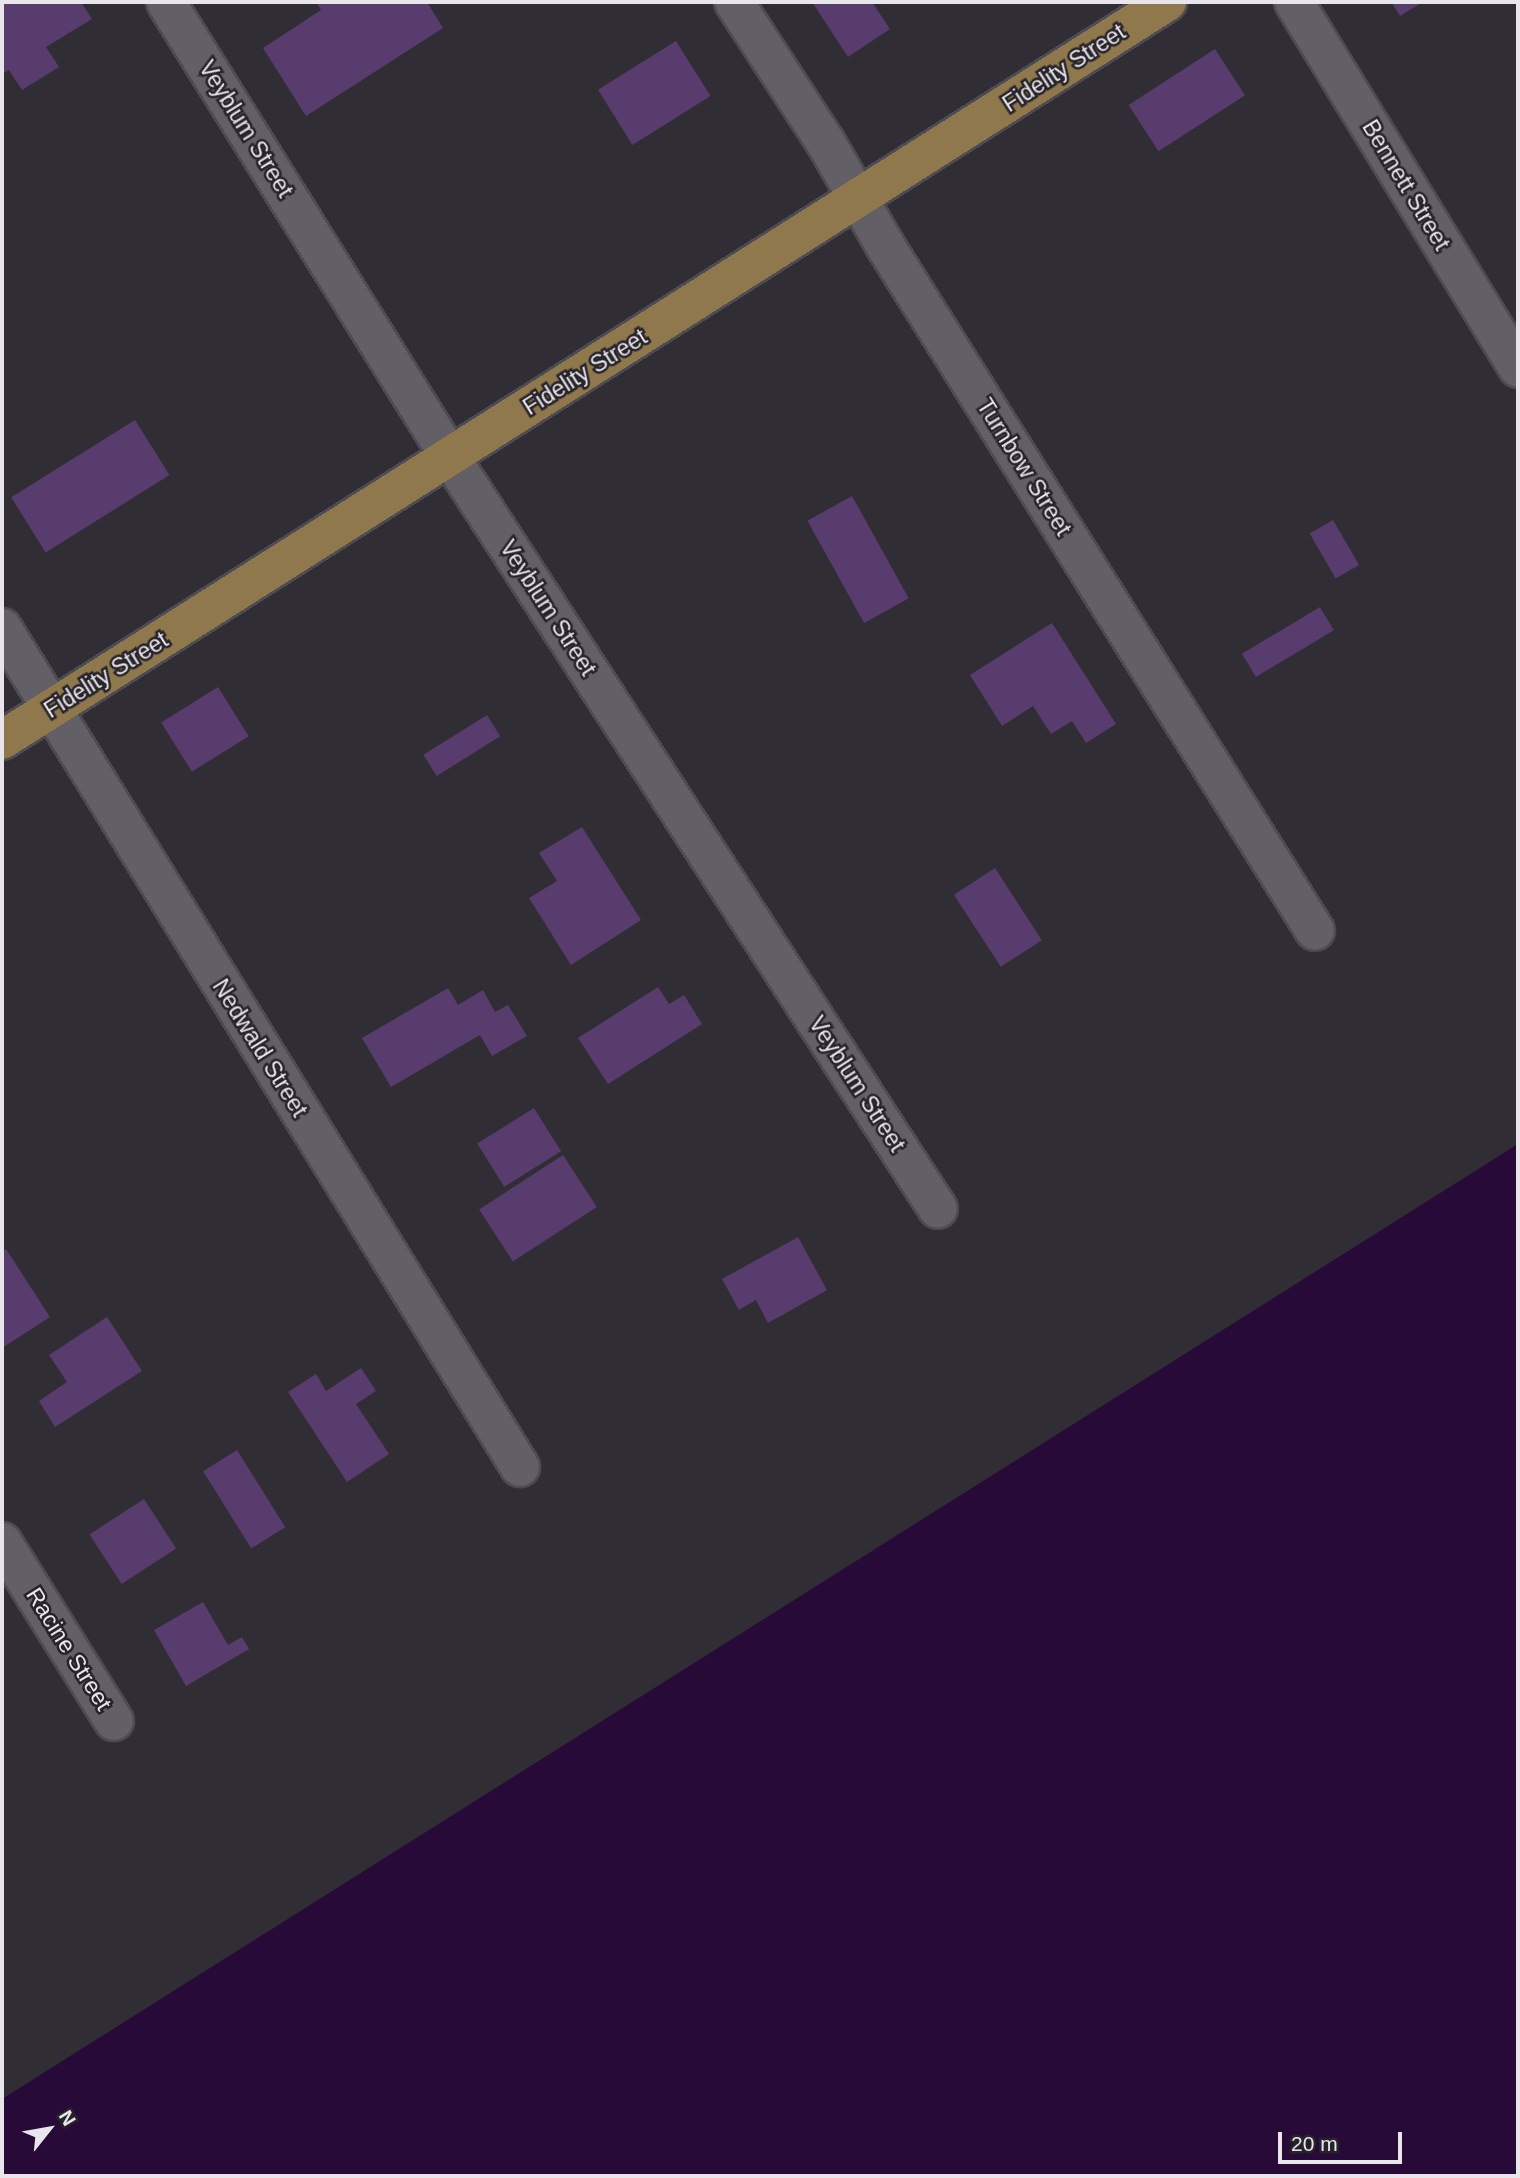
<!DOCTYPE html>
<style>
body{margin:0}
#map{position:relative;width:1520px;height:2178px;overflow:hidden;background:#312d34;font-family:Arial,sans-serif}
div>[style]{position:absolute}
[style*='--x']{left:calc(var(--x)*1px);top:calc(var(--y)*1px);width:calc(var(--w)*1px);rotate:calc(var(--a)*1deg)}
.water>*{inset:0;background:#270a38}
.building>*{inset:0;background:#583c6d;transform-origin:0 0}
.roads{filter:drop-shadow(2px 0 #4f4b52) drop-shadow(-2px 0 #4f4b52) drop-shadow(0 2px #4f4b52) drop-shadow(0 -2px #4f4b52)}
.minor>*{height:38px;margin:-19px;padding:0 19px;transform-origin:19px;border-radius:19px;background:#635f67}
.major>*{height:38px;margin:-19px;padding:0 19px;transform-origin:19px;border-radius:19px;background:#8f784b}
span{translate:-50% -50%;white-space:nowrap;text-align:center;line-height:1.15;-webkit-text-stroke:5px #27232a;paint-order:stroke}
.street-label{font-size:23px;color:#e8e6ea}
.frame{position:absolute;inset:0;border:4px solid #e8e6ea;pointer-events:none}
.north{position:absolute;left:14px;top:2094px;width:70px;height:70px;-webkit-text-stroke:5px #27232a;paint-order:stroke;rotate:59deg;font-size:19px;font-weight:700;line-height:28px;text-align:center;color:#e8e6ea}
.north::after{content:'';display:block;margin:auto;width:24px;height:32px;background:#e8e6ea;clip-path:polygon(50% 0,100% 100%,50% 72%,0 100%)}
.scale{position:absolute;left:1278px;top:2132px;width:124px;height:32px;box-sizing:border-box;border:4px solid #e8e6ea;border-top:0;padding-left:9px;font-size:21px;line-height:24px;white-space:nowrap;color:#e8e6ea;-webkit-text-stroke:5px #27232a;paint-order:stroke}
</style>
<div id="map">
<div class="water">
<div style="clip-path:polygon(1518px 1144px,1518px 2176px,2px 2176px,2px 2099px)"></div>
</div>
<div class="building">
<div style="clip-path:polygon(2px 2px,81px 2px,92px 19px,46px 47px,59px 67px,22px 90px,9px 70px,2px 74px)"></div>
<div style="clip-path:polygon(316px 2px,427px 2px,443px 28px,306px 116px,263px 48px,321px 10px)"></div>
<div style="clip-path:polygon(812px 2px,872px 2px,890px 29px,848px 57px)"></div>
<div style="clip-path:polygon(1391px 2px,1423px 2px,1400px 16px)"></div>
<div style="left:676px;top:41px;width:65px;height:92px;rotate:58deg"></div>
<div style="left:1215px;top:49px;width:55px;height:103px;rotate:57deg"></div>
<div style="left:135px;top:420px;width:65px;height:146px;rotate:58deg"></div>
<div style="left:852px;top:496px;width:117px;height:51px;rotate:61deg"></div>
<div style="left:1333px;top:520px;width:52px;height:27px;rotate:60deg"></div>
<div style="left:1320px;top:607px;width:27px;height:91px;rotate:59deg"></div>
<div style="clip-path:polygon(1052px 623px,1116px 724px,1086px 743px,1072px 721px,1051px 734px,1033px 706px,1002px 726px,970px 675px)"></div>
<div style="left:218px;top:687px;width:58px;height:67px;rotate:58deg"></div>
<div style="left:487px;top:715px;width:25px;height:75px;rotate:58deg"></div>
<div style="clip-path:polygon(582px 827px,641px 920px,571px 965px,529px 898px,557px 881px,539px 853px)"></div>
<div style="left:995px;top:868px;width:86px;height:49px;rotate:57deg"></div>
<div style="clip-path:polygon(658px 987px,669px 1004px,684px 995px,702px 1024px,608px 1084px,578px 1038px)"></div>
<div style="clip-path:polygon(448px 988px,458px 1005px,483px 990px,495px 1012px,508px 1005px,527px 1036px,492px 1056px,480px 1035px,391px 1087px,362px 1038px)"></div>
<div style="left:534px;top:1108px;width:51px;height:67px;rotate:58deg"></div>
<div style="left:563px;top:1155px;width:62px;height:100px;rotate:57deg"></div>
<div style="clip-path:polygon(798px 1237px,827px 1290px,768px 1323px,756px 1300px,739px 1310px,722px 1279px)"></div>
<div style="clip-path:polygon(6px 1249px,50px 1317px,2px 1348px,2px 1252px)"></div>
<div style="clip-path:polygon(107px 1317px,142px 1371px,55px 1427px,39px 1401px,67px 1382px,49px 1355px)"></div>
<div style="clip-path:polygon(361px 1368px,376px 1391px,356px 1404px,389px 1454px,347px 1482px,288px 1392px,316px 1374px,326px 1391px)"></div>
<div style="left:237px;top:1450px;width:91px;height:40px;rotate:58deg"></div>
<div style="left:144px;top:1499px;width:59px;height:65px;rotate:57deg"></div>
<div style="clip-path:polygon(203px 1602px,228px 1645px,242px 1637px,249px 1649px,186px 1686px,154px 1630px)"></div>
</div>
<div class="roads">
<div class="minor">
<div style="--x:166;--y:2;--w:536;--a:58.03"></div>
<div style="--x:450;--y:457;--w:896;--a:57.02"></div>
<div style="--x:734;--y:2;--w:168;--a:56.9"></div>
<div style="--x:826;--y:143;--w:120;--a:60"></div>
<div style="--x:886;--y:247;--w:807;--a:57.9"></div>
<div style="--x:1294;--y:2;--w:429;--a:58.5"></div>
<div style="--x:2;--y:628;--w:986;--a:58.31"></div>
<div style="--x:2;--y:1542;--w:211;--a:58"></div>
</div>
<div class="major">
<div style="--x:2;--y:740;--w:1379;--a:-32.35"></div>
</div>
</div>
<div class="street-label">
<span style="left:1064px;top:68px;rotate:-33deg">Fidelity Street</span>
<span style="left:246px;top:129px;rotate:58deg">Veyblum Street</span>
<span style="left:1406px;top:185px;rotate:59deg">Bennett Street</span>
<span style="left:585px;top:372px;rotate:-32deg">Fidelity Street</span>
<span style="left:1024px;top:467px;rotate:58deg">Turnbow Street</span>
<span style="left:548px;top:608px;rotate:57deg">Veyblum Street</span>
<span style="left:106px;top:675px;rotate:-32deg">Fidelity Street</span>
<span style="left:260px;top:1048px;rotate:58deg">Nedwald Street</span>
<span style="left:857px;top:1084px;rotate:57deg">Veyblum Street</span>
<span style="left:69px;top:1649px;rotate:58deg">Racine Street</span>
</div>
<div class="frame"></div>
<div class="north">N</div>
<div class="scale">20 m</div>
</div>
